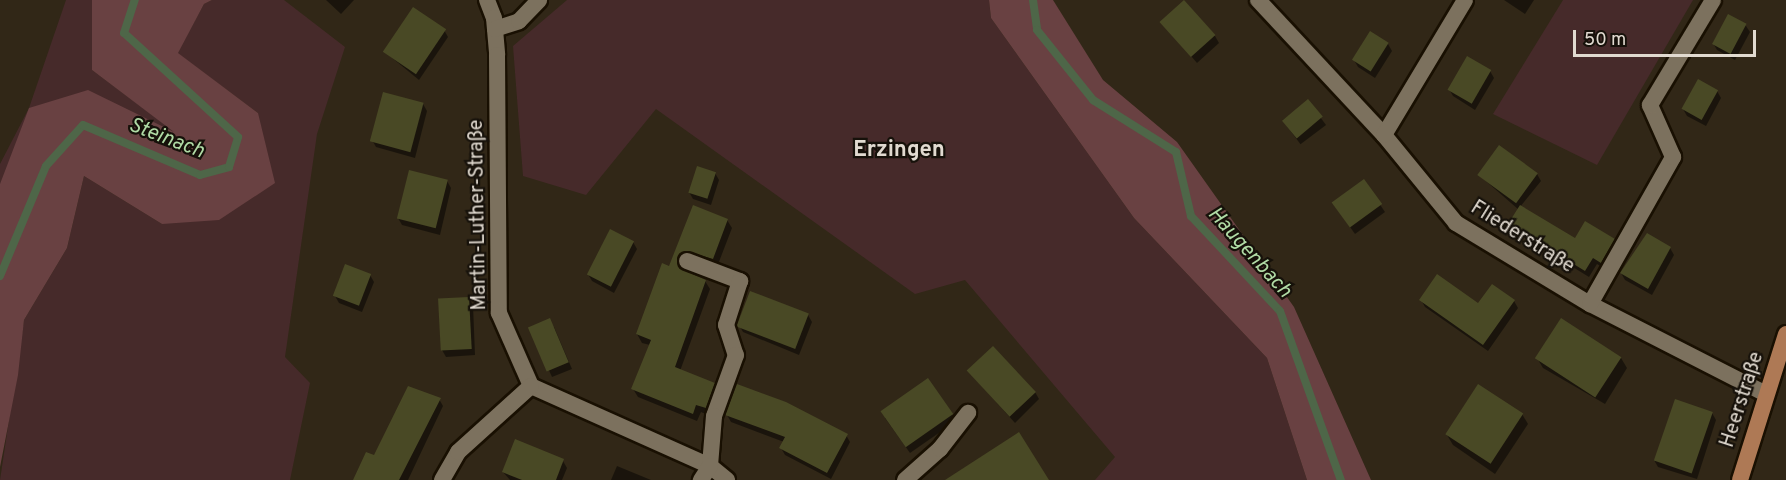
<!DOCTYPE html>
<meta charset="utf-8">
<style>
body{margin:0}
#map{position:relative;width:1786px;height:480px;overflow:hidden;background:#312717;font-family:Overpass,sans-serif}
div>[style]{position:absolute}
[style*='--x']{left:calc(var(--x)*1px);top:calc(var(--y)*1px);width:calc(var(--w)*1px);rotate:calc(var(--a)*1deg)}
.green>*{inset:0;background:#462a2a}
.forest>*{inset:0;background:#694142}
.shadow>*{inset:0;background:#0007;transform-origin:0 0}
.stream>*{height:8px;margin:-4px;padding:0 4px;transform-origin:4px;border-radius:4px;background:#4e6648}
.building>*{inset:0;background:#494925;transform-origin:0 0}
.roads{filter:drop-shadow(2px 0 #191002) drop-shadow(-2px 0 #191002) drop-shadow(0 2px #191002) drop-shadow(0 -2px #191002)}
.minor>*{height:16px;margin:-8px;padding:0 8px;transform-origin:8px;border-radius:8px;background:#7c715e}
.primary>*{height:16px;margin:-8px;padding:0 8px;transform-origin:8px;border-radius:8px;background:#ae7955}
span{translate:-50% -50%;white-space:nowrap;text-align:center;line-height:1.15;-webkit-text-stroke:4.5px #16110a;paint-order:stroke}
.street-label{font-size:20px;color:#e1dad0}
.water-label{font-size:21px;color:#b0dba5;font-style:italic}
.quarter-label{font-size:22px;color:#e1dad0;font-weight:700}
.scale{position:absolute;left:1573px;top:30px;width:183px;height:27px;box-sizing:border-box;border:3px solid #e1dad0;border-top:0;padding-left:8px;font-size:18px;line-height:21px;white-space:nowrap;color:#e1dad0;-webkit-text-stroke:4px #16110a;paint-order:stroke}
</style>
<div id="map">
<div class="green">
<div style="clip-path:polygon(66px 0,92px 0,92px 70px,178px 134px,0 184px,0 164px,29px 108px)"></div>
<div style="clip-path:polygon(212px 0,284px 0,345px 47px,317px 134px,285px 357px,310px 383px,290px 480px,0 480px,24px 320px,67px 248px,84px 176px,162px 224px,258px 113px,177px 53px,204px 4px)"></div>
<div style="clip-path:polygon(567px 0,989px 0,991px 18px,1134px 218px,1267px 358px,1307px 480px,1095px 480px,1115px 457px,965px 280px,915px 294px,656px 109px,586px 195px,523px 176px,513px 46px)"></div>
<div style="clip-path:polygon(1563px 0,1693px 0,1597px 165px,1493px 114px)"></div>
</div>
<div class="forest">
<div style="clip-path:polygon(92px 0,212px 0,204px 4px,178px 53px,258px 113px,275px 183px,219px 220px,162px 224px,84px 176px,67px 248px,24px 320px,18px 375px,0 467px,0 184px,29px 108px,88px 90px,174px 132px,92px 70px)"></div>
<div style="clip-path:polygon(989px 0,1053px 0,1103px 80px,1177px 142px,1294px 307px,1371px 480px,1307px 480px,1267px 358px,1134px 218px,991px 18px)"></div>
</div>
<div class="shadow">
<div style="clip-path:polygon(326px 0,354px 0,341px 14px)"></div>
<div style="clip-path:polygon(1504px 0,1534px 0,1525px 14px)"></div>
<div style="clip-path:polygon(1728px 16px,1746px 26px,1750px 32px,1735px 60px,1717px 50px,1713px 43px)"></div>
<div style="clip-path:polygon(1162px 22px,1215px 36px,1219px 43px,1197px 63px)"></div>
<div style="clip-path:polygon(444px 30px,448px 37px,419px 80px,385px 52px)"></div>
<div style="clip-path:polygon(1388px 44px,1392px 51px,1375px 78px,1358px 67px,1354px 60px)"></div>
<div style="clip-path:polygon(1468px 58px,1490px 71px,1494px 78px,1475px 110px,1453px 96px,1449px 89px)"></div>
<div style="clip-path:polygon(1717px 91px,1721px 98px,1706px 126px,1687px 116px,1683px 109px)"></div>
<div style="left:1308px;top:101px;width:30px;height:32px;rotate:53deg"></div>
<div style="clip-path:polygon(423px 104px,427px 111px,415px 158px,376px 147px,372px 140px)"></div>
<div style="clip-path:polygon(715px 173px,719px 180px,711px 205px,693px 199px,689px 192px)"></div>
<div style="clip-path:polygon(1537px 174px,1541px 181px,1520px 207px,1575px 240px,1614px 240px,1618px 247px,1605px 269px,1597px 264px,1589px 277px,1514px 231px,1510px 224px,1519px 210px,1479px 175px)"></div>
<div style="clip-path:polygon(447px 181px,451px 188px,440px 235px,402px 225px,398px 218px)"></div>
<div style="clip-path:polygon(1364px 181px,1385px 212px,1355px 234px,1338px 210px)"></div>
<div style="clip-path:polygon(693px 207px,727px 220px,732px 228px,717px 267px,691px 258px,681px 267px,705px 281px,710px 289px,680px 371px,714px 384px,719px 393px,710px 416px,701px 412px,697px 421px,638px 397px,633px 389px,650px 345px,642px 343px,637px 334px,670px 267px)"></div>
<div style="clip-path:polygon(633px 242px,637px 249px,614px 293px,592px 281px,588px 274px)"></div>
<div style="clip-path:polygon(1670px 248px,1674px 255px,1652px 295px,1625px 280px,1621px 273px)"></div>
<div style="clip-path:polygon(370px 275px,374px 282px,362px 312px,339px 303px,335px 296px)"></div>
<div style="clip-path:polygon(751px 293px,808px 315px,812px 322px,799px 355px,743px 332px,739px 325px)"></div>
<div style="clip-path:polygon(469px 298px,473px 305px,475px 355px,446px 357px,442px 350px,440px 300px)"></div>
<div style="clip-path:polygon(1421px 300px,1479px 305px,1514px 301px,1518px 308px,1488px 351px,1425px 307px)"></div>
<div style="clip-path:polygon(554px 327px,572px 369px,552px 377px,530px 328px)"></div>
<div style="clip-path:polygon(1537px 358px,1621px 358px,1627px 368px,1605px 404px,1543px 368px)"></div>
<div style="clip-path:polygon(969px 372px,1035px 392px,1039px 399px,1015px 423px)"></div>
<div style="clip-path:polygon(409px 387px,439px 399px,443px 406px,408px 480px,355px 480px,374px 457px)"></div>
<div style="clip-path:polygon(1712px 413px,1716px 420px,1697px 479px,1658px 467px,1654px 460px)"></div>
<div style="clip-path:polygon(952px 414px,956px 421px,910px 453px,885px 418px)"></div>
<div style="clip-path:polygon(1522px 414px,1528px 424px,1495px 474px,1453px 445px,1447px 435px)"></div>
<div style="clip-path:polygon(727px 415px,846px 435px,850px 442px,831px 479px,785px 455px,781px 448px,784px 442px,731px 422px)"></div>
<div style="clip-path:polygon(563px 461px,567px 468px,562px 480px,510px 480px,503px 472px)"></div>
<div style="clip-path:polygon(617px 466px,651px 480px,611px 480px)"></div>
</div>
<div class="stream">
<div style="--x:1033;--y:0;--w:30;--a:82"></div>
<div style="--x:1037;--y:30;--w:90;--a:51.3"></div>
<div style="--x:1093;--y:100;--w:98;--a:32.1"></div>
<div style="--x:1176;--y:152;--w:66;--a:76.8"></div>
<div style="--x:1191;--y:216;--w:130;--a:46.9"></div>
<div style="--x:1280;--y:311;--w:180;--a:70.2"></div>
<div style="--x:0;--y:276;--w:119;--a:-67.3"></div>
<div style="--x:46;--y:166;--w:55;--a:-47.9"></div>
<div style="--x:83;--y:125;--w:127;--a:23.1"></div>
<div style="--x:200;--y:175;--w:30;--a:-15"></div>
<div style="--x:229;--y:167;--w:31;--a:-73"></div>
<div style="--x:238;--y:137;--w:154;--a:-137.6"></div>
<div style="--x:124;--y:33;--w:35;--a:-72"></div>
</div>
<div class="building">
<div style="left:1184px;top:0;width:47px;height:33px;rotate:48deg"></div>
<div style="left:413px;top:7px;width:40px;height:54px;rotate:34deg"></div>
<div style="left:1728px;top:14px;width:21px;height:34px;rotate:28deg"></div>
<div style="left:1370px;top:31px;width:22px;height:34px;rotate:32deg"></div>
<div style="left:1467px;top:56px;width:28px;height:39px;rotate:30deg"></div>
<div style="left:1698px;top:79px;width:23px;height:34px;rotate:29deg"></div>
<div style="left:383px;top:92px;width:42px;height:51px;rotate:15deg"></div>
<div style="left:1308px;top:99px;width:23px;height:34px;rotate:50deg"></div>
<div style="left:1499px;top:145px;width:48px;height:37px;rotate:36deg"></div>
<div style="left:697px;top:166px;width:20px;height:28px;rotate:18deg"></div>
<div style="left:409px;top:170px;width:40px;height:50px;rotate:14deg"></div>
<div style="left:1364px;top:179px;width:31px;height:40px;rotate:54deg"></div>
<div style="clip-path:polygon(693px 205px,728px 219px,713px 259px,686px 251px,677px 258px,679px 268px,706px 280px,675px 367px,715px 383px,706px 408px,696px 405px,693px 414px,631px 389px,651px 340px,636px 334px,662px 263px,669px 266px)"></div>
<div style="clip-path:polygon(1520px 205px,1575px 238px,1585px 221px,1615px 239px,1601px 263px,1593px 258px,1585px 271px,1508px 224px)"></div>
<div style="left:610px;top:229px;width:27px;height:51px;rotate:27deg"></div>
<div style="clip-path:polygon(1647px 233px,1671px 247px,1648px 289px,1620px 273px)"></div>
<div style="left:345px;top:264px;width:28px;height:34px;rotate:21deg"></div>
<div style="clip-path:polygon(1437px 274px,1478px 303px,1492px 284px,1515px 300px,1483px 345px,1419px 300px)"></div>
<div style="left:750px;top:291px;width:63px;height:38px;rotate:21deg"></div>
<div style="left:469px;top:297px;width:52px;height:31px;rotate:87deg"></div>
<div style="left:550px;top:318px;width:48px;height:24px;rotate:67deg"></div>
<div style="left:1561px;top:318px;width:72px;height:48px;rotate:33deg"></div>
<div style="left:993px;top:346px;width:63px;height:36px;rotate:47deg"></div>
<div style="left:928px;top:378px;width:44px;height:58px;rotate:55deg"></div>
<div style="clip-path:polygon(737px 384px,786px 402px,848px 434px,827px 473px,779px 448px,785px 437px,725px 415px)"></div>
<div style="left:1478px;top:384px;width:54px;height:60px;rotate:33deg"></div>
<div style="clip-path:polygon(408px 386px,441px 398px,399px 480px,353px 480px,366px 452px,374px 455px)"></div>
<div style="left:1675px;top:399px;width:40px;height:65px;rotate:19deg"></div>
<div style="clip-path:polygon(1019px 432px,1049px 480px,945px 480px)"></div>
<div style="clip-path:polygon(515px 439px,564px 459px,556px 480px,522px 480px,502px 472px)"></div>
</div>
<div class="roads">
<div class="minor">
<div style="--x:487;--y:0;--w:19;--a:69"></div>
<div style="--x:494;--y:18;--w:37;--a:85"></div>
<div style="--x:497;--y:55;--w:258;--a:89.6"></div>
<div style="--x:499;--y:313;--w:80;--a:66.3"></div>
<div style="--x:531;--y:386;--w:196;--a:24.1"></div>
<div style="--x:710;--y:466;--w:22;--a:39"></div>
<div style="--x:1258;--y:0;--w:185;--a:47"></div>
<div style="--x:1384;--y:135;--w:114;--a:50.7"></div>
<div style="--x:1456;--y:223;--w:157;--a:31.2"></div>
<div style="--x:1590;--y:304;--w:198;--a:27.1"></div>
<div style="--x:495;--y:29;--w:25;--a:-18"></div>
<div style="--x:519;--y:21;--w:29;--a:-46"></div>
<div style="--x:1384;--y:135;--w:157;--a:-59"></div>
<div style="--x:687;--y:261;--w:57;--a:20.7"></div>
<div style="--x:740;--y:281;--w:46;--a:107.7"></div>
<div style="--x:726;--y:325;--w:32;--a:72"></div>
<div style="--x:736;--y:355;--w:65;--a:109.8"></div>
<div style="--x:714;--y:416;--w:50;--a:94.6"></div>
<div style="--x:710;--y:466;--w:17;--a:123"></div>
<div style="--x:1590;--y:304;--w:169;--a:-60.5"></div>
<div style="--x:1673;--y:157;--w:57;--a:-113.9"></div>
<div style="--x:1650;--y:105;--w:122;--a:-59"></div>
<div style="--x:442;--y:480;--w:32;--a:-60"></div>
<div style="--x:458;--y:452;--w:98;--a:-42.1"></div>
<div style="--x:905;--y:480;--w:47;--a:-41.5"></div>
<div style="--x:940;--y:449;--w:46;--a:-52.1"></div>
</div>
<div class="primary">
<div style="--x:1740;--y:480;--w:153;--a:-72.5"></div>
</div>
</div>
<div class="street-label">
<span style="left:479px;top:215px;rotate:-91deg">Martin-Luther-Straße</span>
<span style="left:1522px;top:238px;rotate:32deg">Fliederstraße</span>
<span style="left:1743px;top:400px;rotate:-72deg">Heerstraße</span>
</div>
<div class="water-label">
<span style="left:166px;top:139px;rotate:21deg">Steinach</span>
<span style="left:1249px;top:253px;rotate:48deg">Haugenbach</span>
</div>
<div class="quarter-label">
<span style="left:899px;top:151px">Erzingen</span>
</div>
<div class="scale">50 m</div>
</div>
